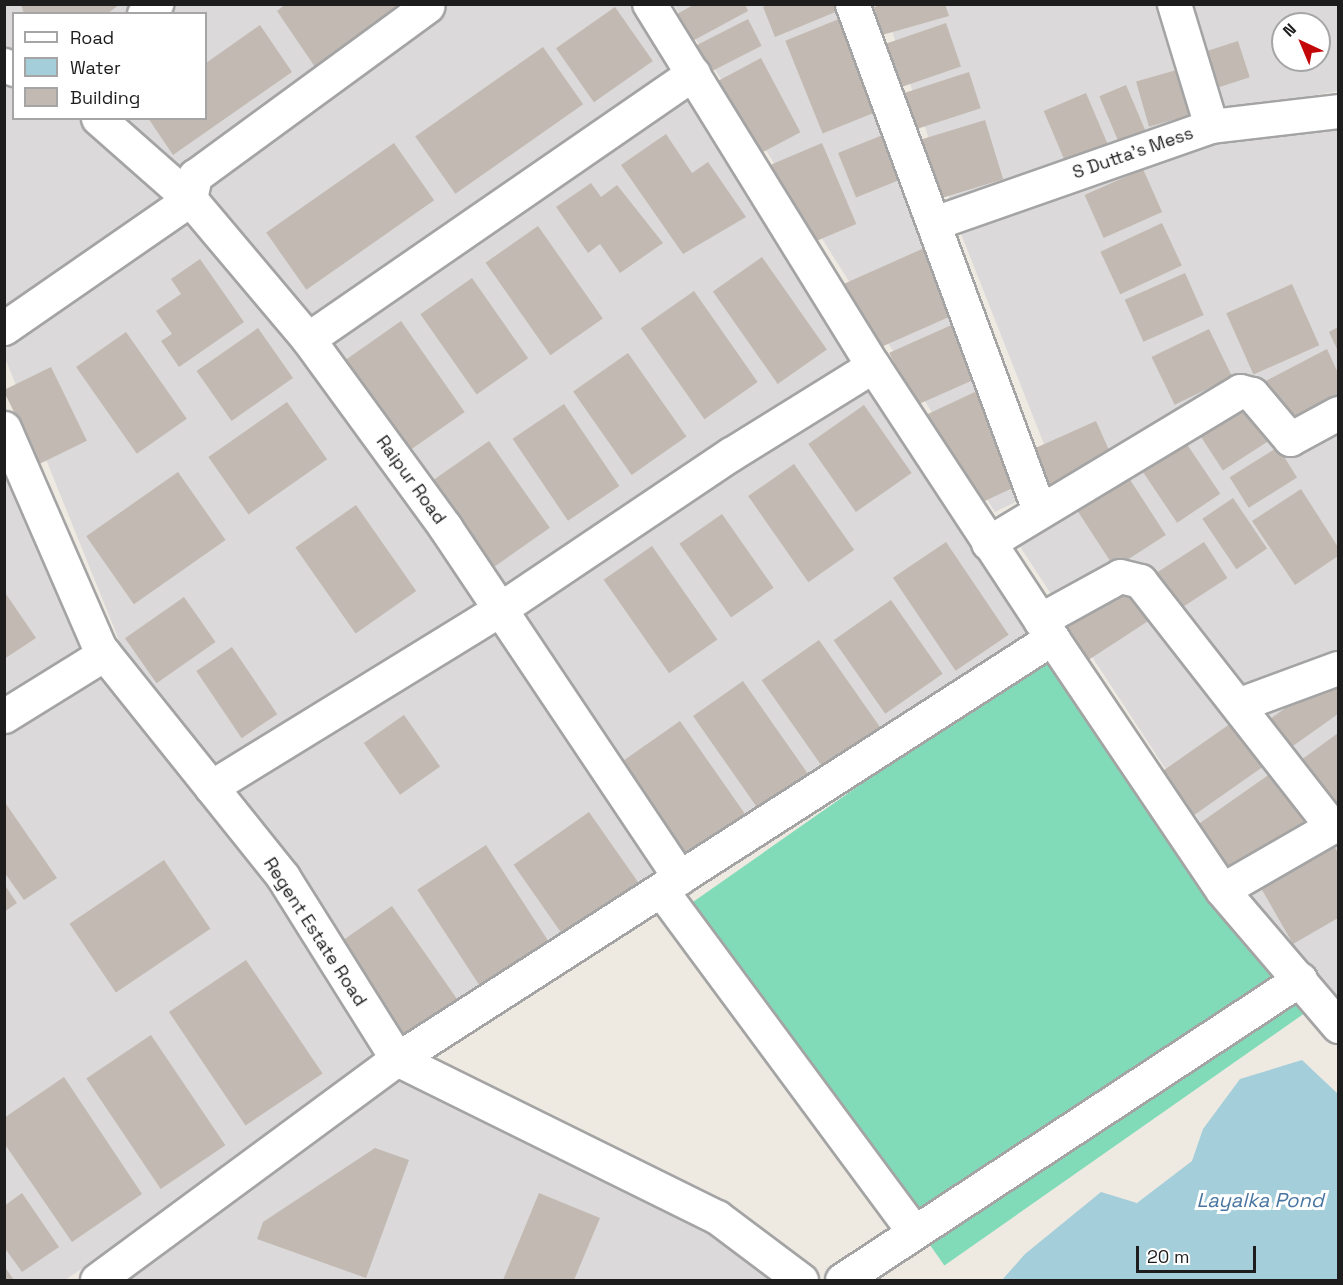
<!DOCTYPE html>
<style>
body{margin:0}
#map{position:relative;width:1343px;height:1285px;overflow:hidden;background:#eeeae2;font-family:"Space Grotesk",sans-serif}
div>[style]{position:absolute}
[style*='--x']{left:calc(var(--x)*1px);top:calc(var(--y)*1px);width:calc(var(--w)*1px);rotate:calc(var(--a)*1deg)}
.residential>*{inset:0;background:#dbd9d9}
.pitch>*{inset:0;background:#82dbb8;transform-origin:0 0}
.water>*{inset:0;background:#a4ceda}
.building>*{inset:0;background:#c2b9b2;transform-origin:0 0}
.roads{filter:drop-shadow(2px 0 #a4a4a4) drop-shadow(-2px 0 #a4a4a4) drop-shadow(0 2px #a4a4a4) drop-shadow(0 -2px #a4a4a4)}
.minor>*{height:33px;margin:-16.5px;padding:0 16.5px;transform-origin:16.5px;border-radius:16.5px;background:#fff}
span{translate:-50% -50%;white-space:nowrap;text-align:center;line-height:1.15;-webkit-text-stroke:6px #fff;paint-order:stroke}
.street-label{font-size:18px;color:#1d1d1d}
.water-label{font-size:20px;color:#4976a1;font-style:italic}
.frame{position:absolute;inset:0;border:6px solid #1d1d1d;pointer-events:none}
.legend{position:absolute;left:12px;top:12px;width:195px;height:108px;box-sizing:border-box;background:#fff;border:2px solid #a5a5a5;margin:0;padding:8px 10px;list-style:none;font-size:18px;color:#1d1d1d}
.legend li{display:flex;align-items:center;gap:12px;height:30px}
.legend b{width:30px;border:2px solid #a5a5a5}
.north{position:absolute;left:1271px;top:12px;width:60px;height:60px;box-sizing:border-box;background:#fff;border:2px solid #a5a5a5;border-radius:50%;rotate:316deg;font-size:16px;font-weight:700;line-height:24px;text-align:center;color:#1d1d1d}
.north::after{content:'';display:block;margin:auto;width:21px;height:27px;background:#c30607;clip-path:polygon(50% 0,100% 100%,50% 72%,0 100%)}
.scale{position:absolute;left:1136px;top:1246px;width:120px;height:27px;box-sizing:border-box;border:3px solid #1d1d1d;border-top:0;padding-left:8px;font-size:18px;line-height:21px;white-space:nowrap;color:#1d1d1d;-webkit-text-stroke:4px #fff;paint-order:stroke}
</style>
<div id="map">
<div class="residential">
<div style="clip-path:polygon(evenodd,5px 5px,643px 5px,1046px 636px,463px 1012px,65px 1280px,5px 1280px,4px 735px,123px 650px,5px 358px,5px 5px,14px 14px,206px 14px,206px 118px,14px 118px,14px 14px)"></div>
<div style="clip-path:polygon(674px 5px,858px 5px,1042px 489px,995px 512px)"></div>
<div style="clip-path:polygon(evenodd,883px 5px,1338px 5px,1338px 91px,1232px 110px,951px 203px,883px 5px,1283px 24px,1319px 24px,1319px 60px,1283px 60px,1283px 24px)"></div>
<div style="clip-path:polygon(1338px 115px,1338px 1012px,1269px 927px,1013px 536px,1066px 500px,958px 226px,1238px 124px)"></div>
<div style="clip-path:polygon(4px 444px,88px 650px,4px 707px)"></div>
<div style="clip-path:polygon(392px 1072px,726px 1223px,787px 1280px,107px 1280px)"></div>
</div>
<div class="pitch">
<div style="left:1057px;top:647px;width:442px;height:447px;rotate:55deg"></div>
</div>
<div class="water">
<div style="clip-path:polygon(1302px 1060px,1338px 1094px,1338px 1280px,1002px 1280px,1025px 1254px,1101px 1192px,1137px 1203px,1192px 1161px,1203px 1129px,1240px 1079px)"></div>
</div>
<div class="building">
<div style="clip-path:polygon(21px 4px,120px 4px,107px 14px,24px 14px)"></div>
<div style="clip-path:polygon(286px 4px,404px 4px,315px 67px,277px 11px)"></div>
<div style="clip-path:polygon(695px 4px,745px 4px,748px 11px,685px 45px,670px 18px)"></div>
<div style="clip-path:polygon(769px 4px,843px 4px,845px 8px,775px 37px,763px 7px)"></div>
<div style="clip-path:polygon(883px 4px,945px 4px,949px 16px,882px 35px,874px 7px)"></div>
<div style="left:615px;top:7px;width:66px;height:72px;rotate:55deg"></div>
<div style="left:748px;top:19px;width:30px;height:66px;rotate:63deg"></div>
<div style="left:839px;top:19px;width:100px;height:58px;rotate:68deg"></div>
<div style="left:946px;top:23px;width:46px;height:73px;rotate:71deg"></div>
<div style="clip-path:polygon(260px 25px,292px 72px,173px 155px,148px 118px,206px 118px,206px 63px)"></div>
<div style="left:1238px;top:41px;width:38px;height:48px;rotate:72deg"></div>
<div style="left:543px;top:47px;width:70px;height:156px;rotate:55deg"></div>
<div style="left:761px;top:58px;width:84px;height:60px;rotate:62deg"></div>
<div style="left:1187px;top:67px;width:47px;height:53px;rotate:74deg"></div>
<div style="left:969px;top:72px;width:38px;height:73px;rotate:72deg"></div>
<div style="left:1126px;top:85px;width:56px;height:29px;rotate:67deg"></div>
<div style="left:1086px;top:93px;width:69px;height:46px;rotate:67deg"></div>
<div style="left:985px;top:120px;width:62px;height:72px;rotate:73deg"></div>
<div style="left:890px;top:132px;width:48px;height:56px;rotate:68deg"></div>
<div style="clip-path:polygon(666px 134px,692px 173px,708px 162px,746px 217px,683px 254px,621px 165px)"></div>
<div style="left:394px;top:143px;width:70px;height:156px;rotate:55deg"></div>
<div style="left:822px;top:143px;width:88px;height:55px;rotate:67deg"></div>
<div style="left:1143px;top:169px;width:47px;height:64px;rotate:66deg"></div>
<div style="clip-path:polygon(591px 183px,601px 197px,617px 185px,663px 243px,620px 273px,600px 244px,588px 253px,556px 207px)"></div>
<div style="left:1162px;top:223px;width:47px;height:68px;rotate:65deg"></div>
<div style="left:538px;top:226px;width:113px;height:64px;rotate:55deg"></div>
<div style="left:931px;top:245px;width:73px;height:100px;rotate:66deg"></div>
<div style="left:762px;top:257px;width:113px;height:60px;rotate:55deg"></div>
<div style="clip-path:polygon(200px 259px,244px 322px,179px 367px,161px 341px,172px 334px,156px 311px,181px 294px,171px 279px)"></div>
<div style="left:1185px;top:273px;width:46px;height:66px;rotate:66deg"></div>
<div style="left:472px;top:278px;width:98px;height:63px;rotate:55deg"></div>
<div style="left:1292px;top:284px;width:67px;height:72px;rotate:66deg"></div>
<div style="left:694px;top:291px;width:111px;height:65px;rotate:55deg"></div>
<div style="left:401px;top:321px;width:111px;height:70px;rotate:55deg"></div>
<div style="left:956px;top:323px;width:59px;height:73px;rotate:66deg"></div>
<div style="clip-path:polygon(1338px 327px,1338px 351px,1329px 332px)"></div>
<div style="left:258px;top:328px;width:61px;height:75px;rotate:55deg"></div>
<div style="left:1209px;top:329px;width:53px;height:64px;rotate:64deg"></div>
<div style="left:126px;top:332px;width:106px;height:61px;rotate:55deg"></div>
<div style="clip-path:polygon(1327px 349px,1338px 373px,1338px 404px,1286px 431px,1262px 383px)"></div>
<div style="left:628px;top:353px;width:102px;height:67px;rotate:55deg"></div>
<div style="left:51px;top:367px;width:82px;height:53px;rotate:64deg"></div>
<div style="left:977px;top:391px;width:103px;height:56px;rotate:65deg"></div>
<div style="left:1246px;top:396px;width:50px;height:60px;rotate:57deg"></div>
<div style="left:287px;top:402px;width:70px;height:96px;rotate:55deg"></div>
<div style="left:564px;top:404px;width:99px;height:62px;rotate:56deg"></div>
<div style="left:864px;top:405px;width:83px;height:68px;rotate:55deg"></div>
<div style="left:1096px;top:421px;width:48px;height:78px;rotate:66deg"></div>
<div style="left:1180px;top:434px;width:72px;height:52px;rotate:56deg"></div>
<div style="left:489px;top:441px;width:106px;height:70px;rotate:55deg"></div>
<div style="left:1278px;top:447px;width:36px;height:57px;rotate:58deg"></div>
<div style="left:794px;top:464px;width:105px;height:56px;rotate:55deg"></div>
<div style="left:178px;top:472px;width:83px;height:112px;rotate:55deg"></div>
<div style="left:1125px;top:472px;width:75px;height:61px;rotate:57deg"></div>
<div style="clip-path:polygon(1301px 489px,1338px 547px,1338px 556px,1295px 585px,1252px 521px)"></div>
<div style="left:1233px;top:498px;width:61px;height:37px;rotate:56deg"></div>
<div style="left:356px;top:505px;width:105px;height:74px;rotate:55deg"></div>
<div style="left:722px;top:514px;width:90px;height:52px;rotate:55deg"></div>
<div style="left:946px;top:542px;width:112px;height:64px;rotate:56deg"></div>
<div style="left:1204px;top:542px;width:43px;height:68px;rotate:57deg"></div>
<div style="left:652px;top:546px;width:114px;height:59px;rotate:55deg"></div>
<div style="left:1131px;top:581px;width:43px;height:93px;rotate:57deg"></div>
<div style="clip-path:polygon(4px 591px,36px 638px,4px 659px)"></div>
<div style="left:184px;top:597px;width:55px;height:72px;rotate:55deg"></div>
<div style="left:891px;top:600px;width:90px;height:70px;rotate:55deg"></div>
<div style="left:819px;top:640px;width:106px;height:70px;rotate:55deg"></div>
<div style="left:232px;top:647px;width:81px;height:43px;rotate:56deg"></div>
<div style="clip-path:polygon(1330px 676px,1338px 689px,1338px 714px,1283px 753px,1263px 724px)"></div>
<div style="left:743px;top:681px;width:113px;height:61px;rotate:55deg"></div>
<div style="left:404px;top:715px;width:63px;height:49px;rotate:55deg"></div>
<div style="left:1237px;top:719px;width:54px;height:104px;rotate:55deg"></div>
<div style="left:680px;top:721px;width:114px;height:74px;rotate:55deg"></div>
<div style="clip-path:polygon(1338px 733px,1338px 817px,1297px 763px)"></div>
<div style="left:1280px;top:767px;width:61px;height:115px;rotate:55deg"></div>
<div style="clip-path:polygon(4px 801px,57px 878px,24px 900px,4px 872px)"></div>
<div style="left:589px;top:812px;width:93px;height:92px;rotate:55deg"></div>
<div style="clip-path:polygon(1331px 840px,1338px 853px,1338px 918px,1293px 944px,1257px 881px)"></div>
<div style="left:486px;top:845px;width:123px;height:82px;rotate:57deg"></div>
<div style="left:164px;top:860px;width:83px;height:114px;rotate:56deg"></div>
<div style="clip-path:polygon(4px 884px,17px 903px,4px 912px)"></div>
<div style="left:392px;top:906px;width:118px;height:72px;rotate:55deg"></div>
<div style="left:246px;top:960px;width:137px;height:93px;rotate:56deg"></div>
<div style="left:151px;top:1035px;width:133px;height:78px;rotate:56deg"></div>
<div style="clip-path:polygon(64px 1077px,142px 1194px,72px 1242px,4px 1143px,4px 1118px)"></div>
<div style="clip-path:polygon(375px 1148px,409px 1160px,366px 1278px,257px 1239px,263px 1222px)"></div>
<div style="clip-path:polygon(22px 1193px,59px 1247px,22px 1272px,4px 1247px,4px 1206px)"></div>
<div style="clip-path:polygon(539px 1193px,600px 1218px,574px 1280px,503px 1280px)"></div>
<div style="clip-path:polygon(4px 1266px,14px 1280px,4px 1280px)"></div>
</div>
<div class="roads">
<div class="minor">
<div style="--x:852;--y:4;--w:539;--a:69.72"></div>
<div style="--x:1174;--y:4;--w:127;--a:73.1"></div>
<div style="--x:144;--y:14;--w:16;--a:-40"></div>
<div style="--x:4;--y:65;--w:11;--a:22"></div>
<div style="--x:98;--y:118;--w:123;--a:41.4"></div>
<div style="--x:190;--y:199;--w:183;--a:49.9"></div>
<div style="--x:308;--y:339;--w:233;--a:53.9"></div>
<div style="--x:445;--y:527;--w:422;--a:56.2"></div>
<div style="--x:934;--y:223;--w:293;--a:-19.3"></div>
<div style="--x:1211;--y:126;--w:128;--a:-6.7"></div>
<div style="--x:4;--y:328;--w:226;--a:-34.7"></div>
<div style="--x:190;--y:199;--w:24;--a:-78"></div>
<div style="--x:195;--y:176;--w:288;--a:-36.2"></div>
<div style="--x:308;--y:339;--w:468;--a:-34.6"></div>
<div style="--x:4;--y:428;--w:239;--a:66.5"></div>
<div style="--x:99;--y:647;--w:295;--a:51.3"></div>
<div style="--x:283;--y:877;--w:215;--a:57.9"></div>
<div style="--x:988;--y:543;--w:294;--a:-31.1"></div>
<div style="--x:1240;--y:391;--w:12;--a:14"></div>
<div style="--x:1252;--y:394;--w:59;--a:49.8"></div>
<div style="--x:1290;--y:439;--w:55;--a:-28.4"></div>
<div style="--x:1040;--y:620;--w:91;--a:-28.8"></div>
<div style="--x:1120;--y:576;--w:21;--a:14"></div>
<div style="--x:1140;--y:581;--w:312;--a:52"></div>
<div style="--x:1052;--y:638;--w:304;--a:56"></div>
<div style="--x:1222;--y:890;--w:179;--a:49.5"></div>
<div style="--x:1240;--y:704;--w:104;--a:-20.2"></div>
<div style="--x:4;--y:716;--w:118;--a:-31.8"></div>
<div style="--x:211;--y:787;--w:339;--a:-31.6"></div>
<div style="--x:500;--y:609;--w:278;--a:-33.9"></div>
<div style="--x:731;--y:454;--w:167;--a:-31.8"></div>
<div style="--x:661;--y:890;--w:425;--a:53.5"></div>
<div style="--x:1222;--y:890;--w:134;--a:-30"></div>
<div style="--x:397;--y:1059;--w:357;--a:26.3"></div>
<div style="--x:717;--y:1217;--w:105;--a:36.9"></div>
<div style="--x:97;--y:1280;--w:373;--a:-36.4"></div>
<div style="--x:397;--y:1059;--w:779;--a:-32.73"></div>
<div style="--x:1052;--y:638;--w:326;--a:-123.3"></div>
<div style="--x:873;--y:366;--w:426;--a:-121.7"></div>
<div style="--x:842;--y:1280;--w:548;--a:-33.31"></div>
</div>
</div>
<div class="street-label">
<span style="left:1133px;top:153px;rotate:-19deg">S Dutta's Mess</span>
<span style="left:411px;top:480px;rotate:54deg">Raipur Road</span>
<span style="left:315px;top:932px;rotate:57deg">Regent Estate Road</span>
</div>
<div class="water-label">
<span style="left:1260px;top:1200px">Layalka Pond</span>
</div>
<div class="frame"></div>
<ul class="legend">
<li><b style="height:8px;background:#fff"></b>Road</li>
<li><b style="height:16px;background:#a4ceda"></b>Water</li>
<li><b style="height:16px;background:#c2b9b2"></b>Building</li>
</ul>
<div class="north">N</div>
<div class="scale">20 m</div>
</div>
